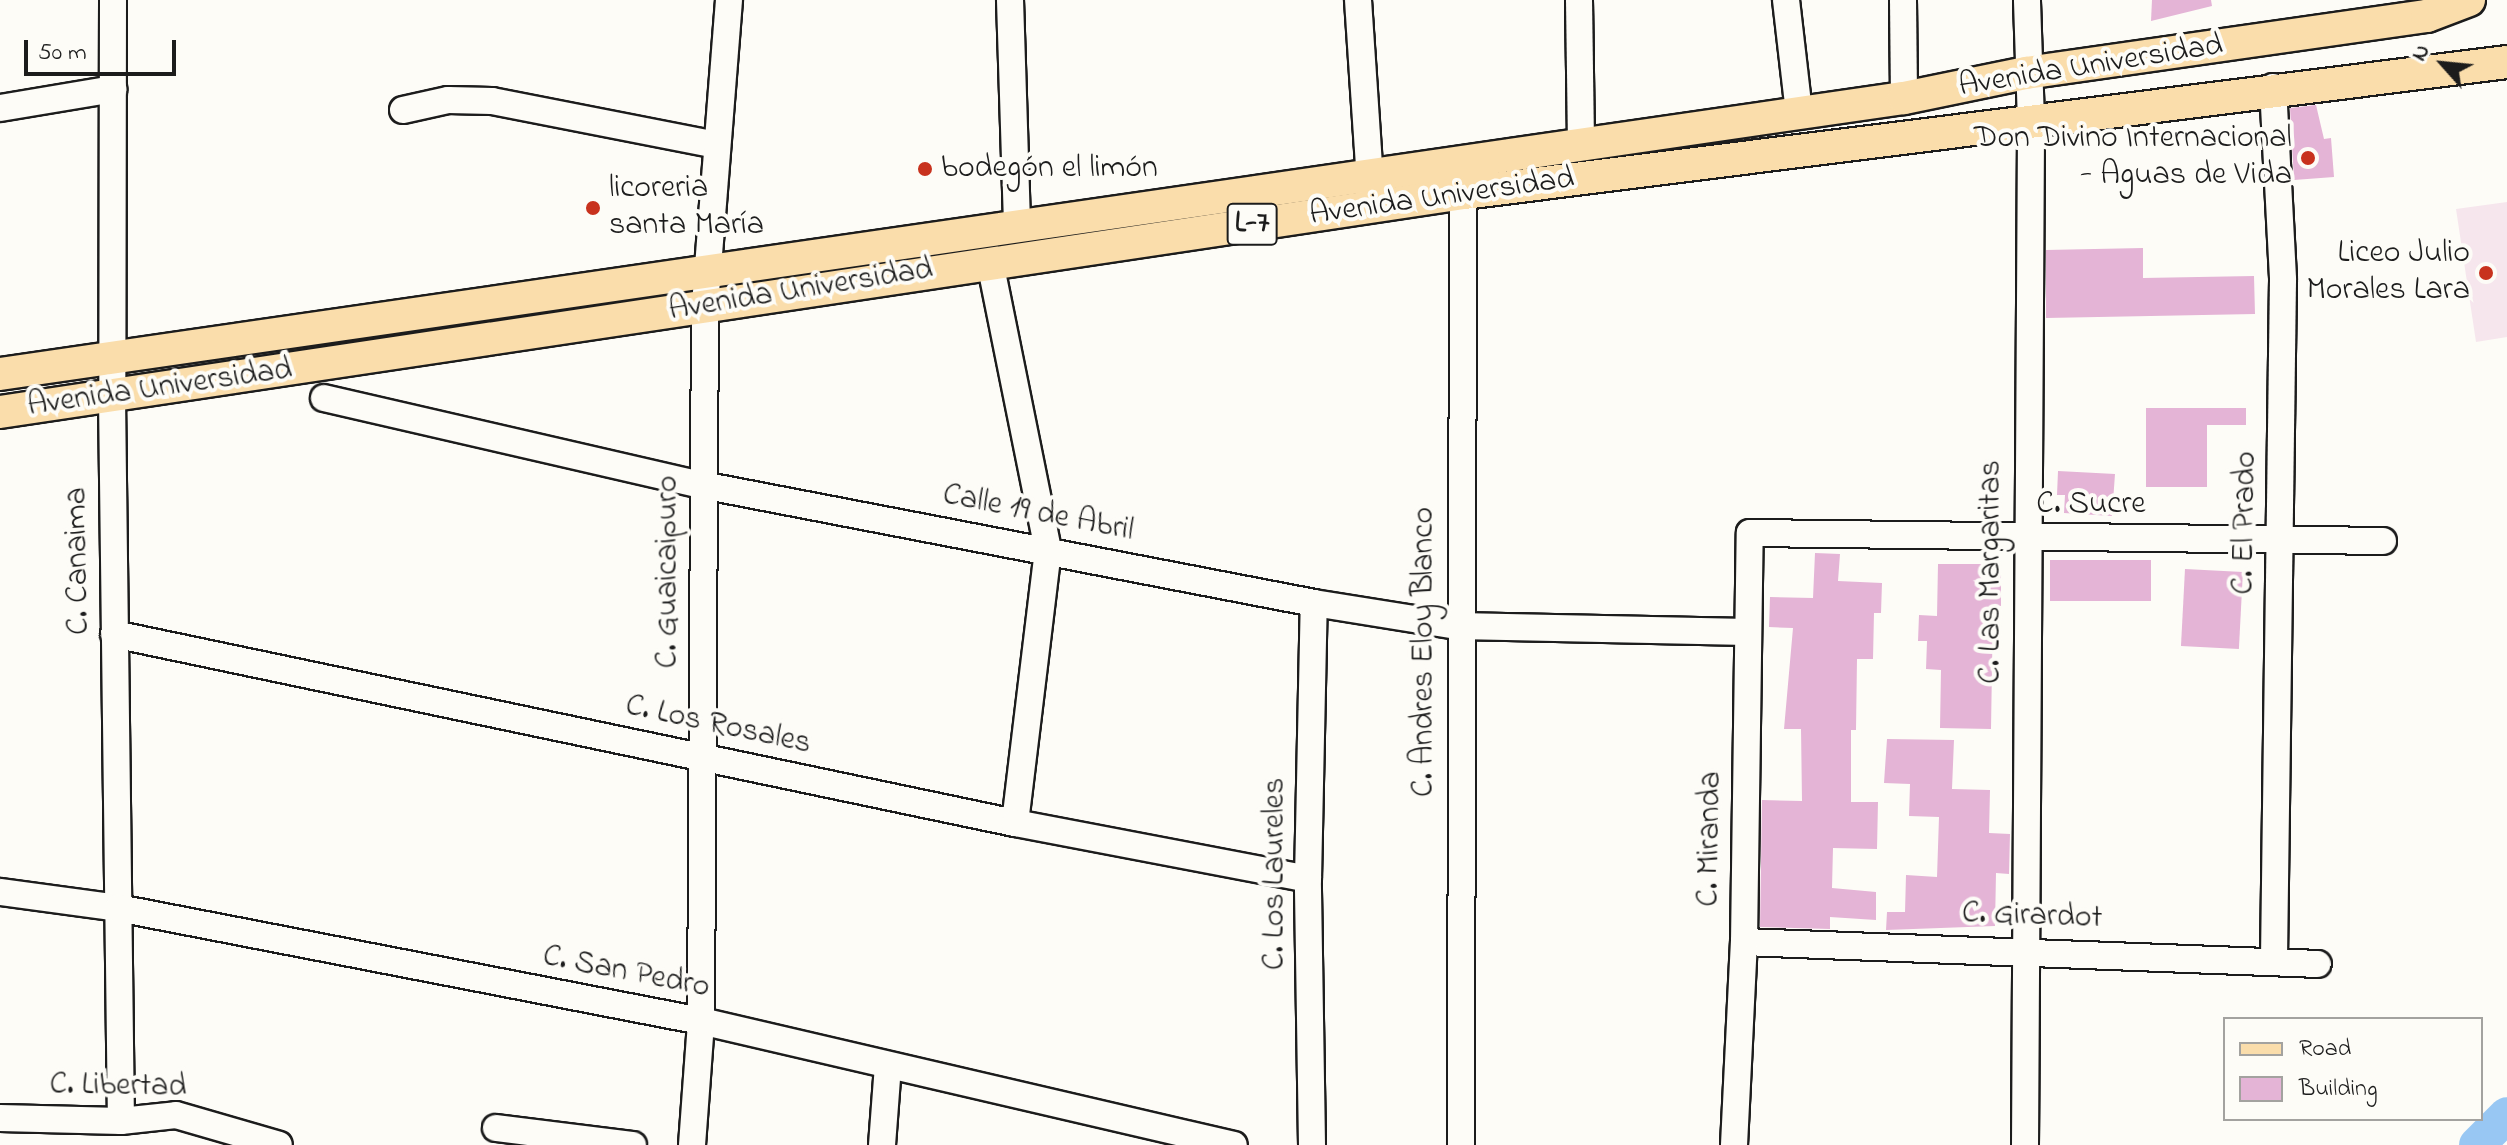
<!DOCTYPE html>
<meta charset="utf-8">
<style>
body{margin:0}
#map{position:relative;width:2507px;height:1145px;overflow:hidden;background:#fdfcf7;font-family:"Indie Flower",sans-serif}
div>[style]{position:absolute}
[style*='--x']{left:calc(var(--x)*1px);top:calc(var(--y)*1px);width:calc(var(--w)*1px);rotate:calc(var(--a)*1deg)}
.built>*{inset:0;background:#f6e6ed}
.river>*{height:36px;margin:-18px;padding:0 18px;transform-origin:18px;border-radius:18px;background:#98c7f3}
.building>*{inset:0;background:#e4b4d6;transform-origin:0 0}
.roads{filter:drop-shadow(2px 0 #1c1c1c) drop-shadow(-2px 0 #1c1c1c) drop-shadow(0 2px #1c1c1c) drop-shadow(0 -2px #1c1c1c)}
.minor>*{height:26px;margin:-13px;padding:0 13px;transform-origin:13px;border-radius:13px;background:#fdfcf7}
.major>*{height:32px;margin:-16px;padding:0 16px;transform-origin:16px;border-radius:16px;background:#faddab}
.dots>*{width:22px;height:22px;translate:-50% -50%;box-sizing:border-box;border:4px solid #fdfcf7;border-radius:50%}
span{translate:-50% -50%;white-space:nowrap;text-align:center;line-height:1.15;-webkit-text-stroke:8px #fdfcf7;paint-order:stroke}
.shield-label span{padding:2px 6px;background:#fdfcf7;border:2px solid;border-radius:6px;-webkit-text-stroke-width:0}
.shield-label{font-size:30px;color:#1c1c1c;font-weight:700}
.street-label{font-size:32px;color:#1c1c1c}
.poi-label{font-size:32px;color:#1c1c1c}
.right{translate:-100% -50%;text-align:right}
.left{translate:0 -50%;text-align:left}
.legend{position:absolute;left:2223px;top:1017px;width:260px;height:104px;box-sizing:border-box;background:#fdfcf7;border:2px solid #a3a29f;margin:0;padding:10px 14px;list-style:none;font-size:24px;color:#1c1c1c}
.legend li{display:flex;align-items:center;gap:16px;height:40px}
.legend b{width:40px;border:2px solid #a3a29f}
.north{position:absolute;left:2403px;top:24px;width:80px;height:80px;-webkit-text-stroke:6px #fdfcf7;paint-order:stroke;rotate:297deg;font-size:22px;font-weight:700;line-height:32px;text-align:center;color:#1c1c1c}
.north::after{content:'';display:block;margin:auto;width:28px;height:36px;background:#1c1c1c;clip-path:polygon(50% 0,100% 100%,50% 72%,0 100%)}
.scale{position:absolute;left:24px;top:40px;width:152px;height:36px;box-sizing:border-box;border:4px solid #1c1c1c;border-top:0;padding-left:10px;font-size:24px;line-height:28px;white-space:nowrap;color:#1c1c1c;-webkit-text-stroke:6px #fdfcf7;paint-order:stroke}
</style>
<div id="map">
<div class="built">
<div style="clip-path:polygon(2507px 202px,2507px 337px,2476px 342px,2456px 209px)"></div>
</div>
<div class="river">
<div style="--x:2477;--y:1145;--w:42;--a:-45"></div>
</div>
<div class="building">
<div style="clip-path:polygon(2152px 0,2211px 0,2212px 6px,2151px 21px)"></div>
<div style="clip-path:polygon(2316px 105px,2324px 139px,2331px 138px,2334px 177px,2294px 180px,2290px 108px)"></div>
<div style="clip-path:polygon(2143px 248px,2143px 278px,2254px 276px,2255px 314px,2046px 318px,2046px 250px)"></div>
<div style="clip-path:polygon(2146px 408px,2246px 408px,2246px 425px,2207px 425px,2207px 487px,2146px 487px)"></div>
<div style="clip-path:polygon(2058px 471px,2115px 474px,2112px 516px,2064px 513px,2065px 495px,2057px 495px)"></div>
<div style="clip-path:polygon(1815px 553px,1840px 554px,1838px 581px,1882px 583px,1881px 613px,1874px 613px,1873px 659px,1857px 659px,1856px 730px,1851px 730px,1851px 802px,1878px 802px,1877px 849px,1833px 848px,1832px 888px,1876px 892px,1876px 920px,1830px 917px,1830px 929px,1760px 927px,1762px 800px,1802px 801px,1801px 729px,1784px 729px,1793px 628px,1769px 627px,1770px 597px,1813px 598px)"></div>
<div style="left:2151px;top:560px;width:41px;height:101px;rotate:90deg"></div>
<div style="clip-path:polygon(1938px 564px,2001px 564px,2001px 606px,1993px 606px,1991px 729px,1940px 728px,1941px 670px,1926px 669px,1927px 641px,1918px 641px,1919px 615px,1937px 616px)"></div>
<div style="left:2185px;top:569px;width:58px;height:77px;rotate:3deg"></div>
<div style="clip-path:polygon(1887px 739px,1954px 740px,1952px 789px,1990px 790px,1989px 833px,2010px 834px,2009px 874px,1996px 873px,1995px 926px,1886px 930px,1887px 912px,1905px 912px,1906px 875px,1937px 877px,1939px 817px,1909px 816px,1910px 784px,1884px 783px)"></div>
</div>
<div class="roads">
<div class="minor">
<div style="--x:113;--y:0;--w:398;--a:90.1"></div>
<div style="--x:112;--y:398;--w:723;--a:89.29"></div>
<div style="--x:1010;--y:0;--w:228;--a:88.2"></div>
<div style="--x:1358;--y:0;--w:195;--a:86.2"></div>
<div style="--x:1579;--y:0;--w:143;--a:89.2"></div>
<div style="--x:1786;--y:0;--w:114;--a:83.4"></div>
<div style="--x:1903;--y:0;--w:98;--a:89.4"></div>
<div style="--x:2273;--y:87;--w:193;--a:87"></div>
<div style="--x:2283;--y:280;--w:680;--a:90.76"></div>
<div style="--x:0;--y:108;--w:115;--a:-9.5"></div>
<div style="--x:403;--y:110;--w:46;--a:-12.5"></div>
<div style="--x:448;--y:100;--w:44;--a:1.3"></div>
<div style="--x:492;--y:101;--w:229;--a:11.1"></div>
<div style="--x:990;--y:262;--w:294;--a:78.6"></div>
<div style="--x:1048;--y:550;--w:275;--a:96.9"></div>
<div style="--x:324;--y:398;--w:388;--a:13"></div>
<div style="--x:702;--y:485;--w:623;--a:10.91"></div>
<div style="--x:1314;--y:603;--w:146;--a:9.1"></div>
<div style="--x:1458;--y:626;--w:290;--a:1.2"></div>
<div style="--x:114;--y:634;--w:921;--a:11.85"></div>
<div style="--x:1015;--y:823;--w:298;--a:10.8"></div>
<div style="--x:0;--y:892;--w:119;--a:7.7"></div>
<div style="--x:118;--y:908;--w:594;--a:10.97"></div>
<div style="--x:701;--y:1021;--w:547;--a:13.1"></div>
<div style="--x:1744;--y:942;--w:574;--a:2.19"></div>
<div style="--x:0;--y:1118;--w:121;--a:1.4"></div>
<div style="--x:121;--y:1121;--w:55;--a:-6.2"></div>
<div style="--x:176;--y:1115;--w:107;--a:16.2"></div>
<div style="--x:496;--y:1128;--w:138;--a:7.1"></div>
<div style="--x:692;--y:1145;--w:124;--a:-85.8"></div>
<div style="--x:701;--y:1021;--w:716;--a:-89.68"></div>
<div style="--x:705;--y:305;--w:306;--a:-85.5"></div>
<div style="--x:882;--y:1145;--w:80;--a:-85.7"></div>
<div style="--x:1312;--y:1145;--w:266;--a:-90.9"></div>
<div style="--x:1308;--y:879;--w:276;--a:-88.8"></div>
<div style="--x:1461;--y:1145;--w:968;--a:-89.88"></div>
<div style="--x:1734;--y:1145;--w:203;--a:-87.2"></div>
<div style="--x:1744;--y:942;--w:409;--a:-89.2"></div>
<div style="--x:1750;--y:533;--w:633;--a:0.72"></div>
<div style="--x:2025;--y:1145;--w:1023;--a:-89.66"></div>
<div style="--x:2031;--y:122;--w:122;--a:-91.9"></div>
</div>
<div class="major">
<div style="--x:0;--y:374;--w:1924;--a:-8.25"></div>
<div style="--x:1904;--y:98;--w:125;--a:-11.6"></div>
<div style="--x:2026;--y:73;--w:405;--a:-8.1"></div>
<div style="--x:2427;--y:16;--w:45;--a:-20.9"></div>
<div style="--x:0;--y:412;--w:1480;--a:-8.51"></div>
<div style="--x:1464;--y:193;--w:1051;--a:-7.16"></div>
</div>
</div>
<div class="dots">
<div style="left:2308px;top:158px;background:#c8321e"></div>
<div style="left:925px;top:169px;background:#c8321e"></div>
<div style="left:593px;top:208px;background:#c8321e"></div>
<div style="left:2486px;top:273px;background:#c8321e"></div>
</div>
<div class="shield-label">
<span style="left:1252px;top:224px">L-7</span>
</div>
<div class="street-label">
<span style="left:2091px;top:67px;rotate:-9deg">Avenida Universidad</span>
<span style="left:1442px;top:198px;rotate:-8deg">Avenida Universidad</span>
<span style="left:801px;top:291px;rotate:-9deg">Avenida Universidad</span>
<span style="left:160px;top:389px;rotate:-8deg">Avenida Universidad</span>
<span style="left:2091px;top:505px">C. Sucre</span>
<span style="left:1038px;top:514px;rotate:11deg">Calle 19 de Abril</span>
<span style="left:2246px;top:523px;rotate:-89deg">C. El Prado</span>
<span style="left:79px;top:561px;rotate:-91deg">C. Canaima</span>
<span style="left:669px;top:572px;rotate:-90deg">C. Guaicaipuro</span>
<span style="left:1992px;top:572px;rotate:-90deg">C. Las Margaritas</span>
<span style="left:1425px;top:652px;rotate:-90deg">C. Andres Eloy Blanco</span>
<span style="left:718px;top:726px;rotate:12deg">C. Los Rosales</span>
<span style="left:1711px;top:839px;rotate:-89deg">C. Miranda</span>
<span style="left:1276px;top:874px;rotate:-90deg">C. Los Laureles</span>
<span style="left:2032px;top:917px;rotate:2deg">C. Girardot</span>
<span style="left:626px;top:973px;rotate:11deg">C. San Pedro</span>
<span style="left:118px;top:1087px;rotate:1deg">C. Libertad</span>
</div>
<div class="poi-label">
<span class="right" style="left:2292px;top:158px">Don Divino Internacional<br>- Aguas de Vida</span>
<span class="left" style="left:941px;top:169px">bodegón el limón</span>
<span class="left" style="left:609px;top:208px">licoreria<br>santa María</span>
<span class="right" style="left:2470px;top:273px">Liceo Julio<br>Morales Lara</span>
</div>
<ul class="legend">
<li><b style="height:10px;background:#faddab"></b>Road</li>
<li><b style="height:22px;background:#e4b4d6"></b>Building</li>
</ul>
<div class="north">N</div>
<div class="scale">50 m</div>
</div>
